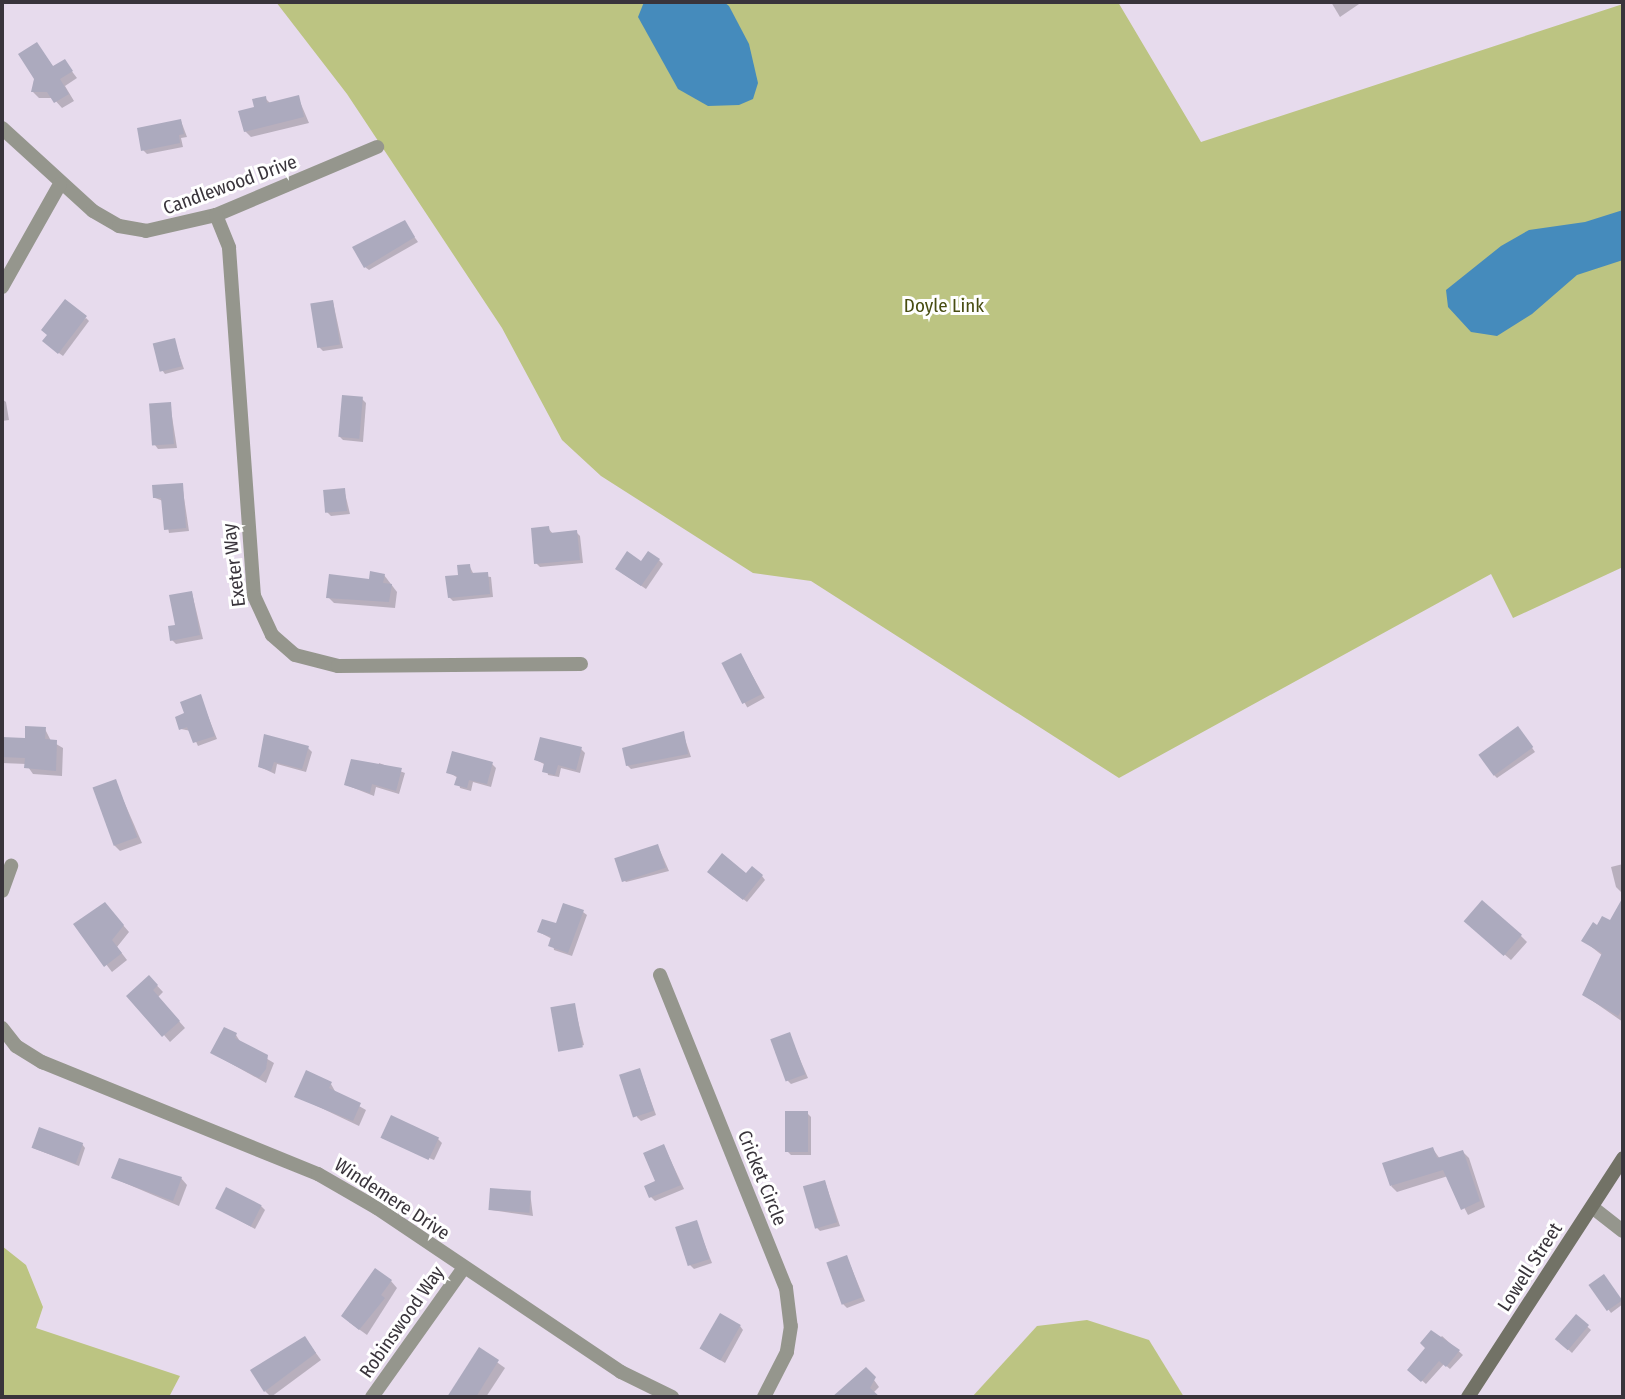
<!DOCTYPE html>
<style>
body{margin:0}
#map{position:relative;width:1625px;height:1399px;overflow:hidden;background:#e7dbed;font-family:"Fira Sans Condensed",sans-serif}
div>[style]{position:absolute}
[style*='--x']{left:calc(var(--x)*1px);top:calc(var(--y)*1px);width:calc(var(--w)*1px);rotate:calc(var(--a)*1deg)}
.green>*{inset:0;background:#bcc482}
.water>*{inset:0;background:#458bbc}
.shadow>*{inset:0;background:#0003;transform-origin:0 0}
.building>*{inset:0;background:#acaabe;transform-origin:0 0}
.minor>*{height:14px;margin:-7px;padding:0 7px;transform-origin:7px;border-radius:7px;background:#95968d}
.secondary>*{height:14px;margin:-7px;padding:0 7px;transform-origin:7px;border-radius:7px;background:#727266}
span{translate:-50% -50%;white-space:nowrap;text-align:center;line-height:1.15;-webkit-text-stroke:6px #fff;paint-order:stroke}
.street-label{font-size:19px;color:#39343b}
.park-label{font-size:19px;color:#484d12}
.frame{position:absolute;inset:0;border:4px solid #39343b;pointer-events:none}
</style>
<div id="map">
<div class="green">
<div style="clip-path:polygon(276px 2px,1118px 2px,1201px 142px,1623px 4px,1623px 567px,1513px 618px,1491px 574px,1119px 778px,811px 581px,753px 573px,601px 476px,562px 440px,502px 328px,347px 94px)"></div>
<div style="clip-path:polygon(2px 1246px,26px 1265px,43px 1307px,36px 1328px,180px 1376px,169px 1397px,2px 1397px)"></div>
<div style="clip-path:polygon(1087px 1320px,1149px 1340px,1184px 1397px,972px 1397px,1037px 1326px)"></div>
</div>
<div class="water">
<div style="clip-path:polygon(644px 2px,724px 2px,729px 6px,749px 44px,758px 83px,753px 99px,739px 105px,708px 106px,678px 89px,638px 17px)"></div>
<div style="clip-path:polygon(1623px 210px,1623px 260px,1577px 275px,1532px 314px,1497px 336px,1471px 332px,1448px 307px,1446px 290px,1501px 246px,1529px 230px,1585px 222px)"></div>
</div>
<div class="shadow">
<div style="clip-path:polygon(1331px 2px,1362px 2px,1340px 17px)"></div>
<div style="clip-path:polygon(37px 44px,54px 68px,64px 61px,77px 78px,65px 86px,74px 101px,62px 108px,53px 98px,39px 98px,33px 92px)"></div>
<div style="clip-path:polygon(298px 97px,309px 123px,251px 137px,245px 131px,265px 98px,271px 104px)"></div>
<div style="clip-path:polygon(181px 121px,187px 137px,181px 138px,183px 147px,147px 154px,143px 150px)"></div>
<div style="clip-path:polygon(404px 222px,418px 242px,369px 270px,365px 267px)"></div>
<div style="clip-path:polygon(333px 302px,343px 348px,323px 351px,319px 347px)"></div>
<div style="clip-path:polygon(86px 318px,89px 321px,63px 356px,48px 345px)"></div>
<div style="clip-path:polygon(174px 340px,184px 369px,165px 374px,162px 370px)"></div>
<div style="clip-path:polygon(2px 399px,6px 402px,9px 420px,2px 421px)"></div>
<div style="clip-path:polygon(362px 399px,366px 403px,363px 442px,343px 440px,339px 436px)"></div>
<div style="clip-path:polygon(170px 404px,177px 448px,158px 449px,155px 445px)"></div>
<div style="clip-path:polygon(182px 484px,189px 531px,169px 533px,163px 501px,155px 498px)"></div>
<div style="clip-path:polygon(344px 489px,350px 514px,331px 516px,327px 512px)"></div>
<div style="clip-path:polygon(548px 528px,553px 534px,576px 532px,580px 536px,583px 563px,540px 567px,536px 563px)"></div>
<div style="clip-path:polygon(659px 560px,663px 564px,646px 589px,622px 573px)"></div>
<div style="clip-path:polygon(469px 565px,474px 575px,491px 577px,493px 597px,453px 601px,449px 597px)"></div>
<div style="clip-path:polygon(384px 575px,397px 592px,395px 608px,334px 603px,328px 597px)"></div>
<div style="clip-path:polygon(192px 593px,203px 639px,176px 644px,172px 640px)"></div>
<div style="left:741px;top:655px;width:49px;height:20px;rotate:61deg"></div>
<div style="clip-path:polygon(200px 696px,217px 739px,198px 746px,191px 731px,181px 729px)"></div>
<div style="clip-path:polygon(45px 729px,51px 741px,63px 748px,62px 776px,33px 774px,26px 764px,2px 763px,2px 738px,26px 739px)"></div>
<div style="clip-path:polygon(1521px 732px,1535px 752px,1497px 778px,1493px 774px)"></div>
<div style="clip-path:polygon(683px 733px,691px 757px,631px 769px,627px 765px)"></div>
<div style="clip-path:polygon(308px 748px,312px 752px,306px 772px,277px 764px,275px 774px,260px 767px)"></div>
<div style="clip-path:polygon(581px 749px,585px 753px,580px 773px,561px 768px,559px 777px,548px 775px,546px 765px,536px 760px)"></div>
<div style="clip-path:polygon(379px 763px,405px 773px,399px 794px,376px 787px,374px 796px,346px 785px,378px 768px)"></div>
<div style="clip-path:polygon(492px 764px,496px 768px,491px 787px,473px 782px,471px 791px,460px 788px,458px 778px,448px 772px)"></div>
<div style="clip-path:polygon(115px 781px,142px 843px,120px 851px,114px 845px)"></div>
<div style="clip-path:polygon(658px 846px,669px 871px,626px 882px,622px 878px)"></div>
<div style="clip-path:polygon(1623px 864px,1623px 894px,1616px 887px,1611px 867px)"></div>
<div style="clip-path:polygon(713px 875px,762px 876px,765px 880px,747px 902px)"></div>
<div style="clip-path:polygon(1623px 901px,1623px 1022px,1584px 995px,1603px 956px,1584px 941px,1610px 923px)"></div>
<div style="clip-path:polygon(111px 911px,129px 932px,117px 947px,127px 960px,112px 972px,76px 925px)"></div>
<div style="clip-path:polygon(583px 912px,587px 915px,572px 956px,554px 950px,552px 939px,539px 932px)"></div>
<div style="clip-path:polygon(1473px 927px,1521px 936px,1527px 942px,1511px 960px)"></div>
<div style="clip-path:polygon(149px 977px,163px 992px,158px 997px,185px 1028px,170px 1042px,164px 1035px)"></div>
<div style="clip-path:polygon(574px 1005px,584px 1045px,564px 1050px)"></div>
<div style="clip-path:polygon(789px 1034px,808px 1078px,791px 1084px,787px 1080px)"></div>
<div style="clip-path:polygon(236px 1035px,241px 1043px,274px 1063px,266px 1083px,212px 1053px)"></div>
<div style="clip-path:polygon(640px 1070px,656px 1115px,641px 1121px,637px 1117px)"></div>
<div style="clip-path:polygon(331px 1084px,336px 1093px,366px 1110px,359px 1126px,296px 1096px)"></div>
<div style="clip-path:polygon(807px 1113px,811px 1117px,811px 1155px,791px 1155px,787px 1151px)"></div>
<div style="clip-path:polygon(382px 1138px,438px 1139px,442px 1143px,434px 1160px)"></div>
<div style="clip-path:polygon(82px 1144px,85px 1148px,79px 1166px,33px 1148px)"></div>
<div style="clip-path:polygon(664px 1146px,684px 1189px,655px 1201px,651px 1197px)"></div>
<div style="clip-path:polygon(1433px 1149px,1440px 1159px,1463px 1152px,1469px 1158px,1485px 1207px,1468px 1215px,1448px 1176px,1397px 1192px,1391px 1186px)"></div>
<div style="clip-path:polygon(113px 1178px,181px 1178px,187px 1185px,179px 1206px)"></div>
<div style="clip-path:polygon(825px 1182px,840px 1226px,820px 1231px,816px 1227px)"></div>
<div style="clip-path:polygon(530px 1192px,533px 1216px,491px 1210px)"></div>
<div style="clip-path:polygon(261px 1206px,265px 1210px,255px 1229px,217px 1208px)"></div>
<div style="clip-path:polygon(696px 1222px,712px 1263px,694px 1269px,690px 1265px)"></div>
<div style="clip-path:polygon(847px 1257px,865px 1301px,847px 1308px,843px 1304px)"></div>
<div style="clip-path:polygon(391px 1281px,397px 1288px,367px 1335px,349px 1322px)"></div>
<div style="clip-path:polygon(1608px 1281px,1623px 1304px,1611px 1313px,1591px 1285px)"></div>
<div style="clip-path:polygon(1576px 1316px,1591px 1330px,1572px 1353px,1561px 1343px)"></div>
<div style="clip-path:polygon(740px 1326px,743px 1330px,725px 1363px,702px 1349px)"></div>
<div style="clip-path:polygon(1442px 1336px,1463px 1355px,1450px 1369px,1444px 1364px,1426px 1384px,1409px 1369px)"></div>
<div style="clip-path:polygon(305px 1338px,321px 1360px,271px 1397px,265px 1391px)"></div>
<div style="clip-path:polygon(480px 1350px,505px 1368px,486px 1397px,449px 1397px)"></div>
<div style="clip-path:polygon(869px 1373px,879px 1387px,873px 1393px,877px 1397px,838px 1394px)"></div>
</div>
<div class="building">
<div style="clip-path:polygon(37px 42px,53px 66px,65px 59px,73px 71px,60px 79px,69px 94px,54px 103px,47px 92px,31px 92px,34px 79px,18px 54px)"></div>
<div style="clip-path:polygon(299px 95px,304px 117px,244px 132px,238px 111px,254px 107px,252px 99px,266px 96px,267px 103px)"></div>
<div style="clip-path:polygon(181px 119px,184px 134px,179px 135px,180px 143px,141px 151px,137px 128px)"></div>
<div style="clip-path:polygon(405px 220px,415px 237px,364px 268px,352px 247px)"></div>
<div style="clip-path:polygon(65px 299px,87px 316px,58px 354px,42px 341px,47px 335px,41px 330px)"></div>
<div style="left:333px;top:300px;width:45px;height:23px;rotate:81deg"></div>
<div style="left:175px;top:338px;width:29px;height:23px;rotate:76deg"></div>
<div style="left:342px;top:395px;width:21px;height:42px;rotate:5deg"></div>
<div style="left:171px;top:402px;width:42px;height:22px;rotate:86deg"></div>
<div style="clip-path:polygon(183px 483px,186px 528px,164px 530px,161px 498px,153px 498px,152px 485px)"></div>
<div style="left:345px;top:488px;width:23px;height:22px;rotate:85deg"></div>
<div style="clip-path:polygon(549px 526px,550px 533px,577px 530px,580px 560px,534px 564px,531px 528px)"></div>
<div style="clip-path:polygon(627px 551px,641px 561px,648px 551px,660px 559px,641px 586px,615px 569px)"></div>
<div style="clip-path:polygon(470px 564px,471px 573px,488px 572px,490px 594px,448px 598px,445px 576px,458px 575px,457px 565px)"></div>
<div style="clip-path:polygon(370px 571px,385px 574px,383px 583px,392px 584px,389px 602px,326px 598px,329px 574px,369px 579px)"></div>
<div style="clip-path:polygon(192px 591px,200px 635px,170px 641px,168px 626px,175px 625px,169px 595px)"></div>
<div style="left:741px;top:653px;width:46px;height:22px;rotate:63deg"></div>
<div style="clip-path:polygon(201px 694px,215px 736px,193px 743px,187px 727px,179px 730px,175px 717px,184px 713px,180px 702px)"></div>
<div style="clip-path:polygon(25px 726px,46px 727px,45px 739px,57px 740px,56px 771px,24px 768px,25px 758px,2px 757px,2px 737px,25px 738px)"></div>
<div style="left:1518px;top:726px;width:26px;height:49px;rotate:54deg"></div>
<div style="clip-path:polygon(684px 731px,688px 754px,626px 766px,622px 748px)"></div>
<div style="clip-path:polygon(264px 734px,309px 746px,302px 769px,274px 762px,271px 771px,258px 767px)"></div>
<div style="clip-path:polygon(540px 737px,582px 747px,576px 770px,558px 765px,555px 775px,542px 772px,544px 763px,534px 760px)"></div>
<div style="clip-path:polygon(452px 751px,493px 762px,487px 784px,469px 780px,467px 788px,454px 785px,457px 776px,446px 773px)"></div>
<div style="clip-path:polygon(351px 759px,402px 768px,396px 791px,372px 784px,370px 793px,344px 785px)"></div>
<div style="left:116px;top:779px;width:62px;height:25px;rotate:70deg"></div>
<div style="left:658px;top:844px;width:25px;height:46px;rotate:72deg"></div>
<div style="clip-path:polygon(722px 853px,746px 873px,752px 866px,763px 875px,743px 900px,707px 872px)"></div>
<div style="clip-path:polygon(1623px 897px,1623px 1008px,1618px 1016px,1582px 995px,1602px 953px,1581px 941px,1593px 922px,1597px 925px,1602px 916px,1610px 920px)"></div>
<div style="left:1482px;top:900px;width:53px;height:28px;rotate:41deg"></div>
<div style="clip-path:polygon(105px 902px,124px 925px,112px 940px,122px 953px,104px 967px,73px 924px)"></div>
<div style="clip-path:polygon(563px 903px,584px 910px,568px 953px,548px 946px,551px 937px,537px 932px,542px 919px,556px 923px)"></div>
<div style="clip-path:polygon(149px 975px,158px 985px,153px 990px,180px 1021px,162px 1037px,126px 996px)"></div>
<div style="left:575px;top:1003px;width:45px;height:25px;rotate:80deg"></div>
<div style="clip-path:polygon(224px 1027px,237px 1033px,235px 1038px,268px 1055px,266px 1069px,259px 1078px,210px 1053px)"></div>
<div style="left:790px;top:1032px;width:45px;height:21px;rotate:70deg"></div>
<div style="left:640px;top:1068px;width:45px;height:22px;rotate:72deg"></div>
<div style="clip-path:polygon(306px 1070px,332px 1082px,329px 1088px,361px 1103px,353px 1121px,294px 1097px)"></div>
<div style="left:785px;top:1111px;width:23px;height:41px"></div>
<div style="left:391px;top:1115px;width:53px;height:25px;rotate:25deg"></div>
<div style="left:39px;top:1127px;width:47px;height:22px;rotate:20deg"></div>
<div style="clip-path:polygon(664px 1144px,681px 1185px,649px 1198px,644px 1186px,655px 1181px,643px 1153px)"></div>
<div style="clip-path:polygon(1433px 1147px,1437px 1158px,1463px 1150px,1480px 1201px,1461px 1210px,1443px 1170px,1390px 1186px,1382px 1163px)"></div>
<div style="clip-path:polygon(119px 1158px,182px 1177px,173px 1201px,111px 1178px)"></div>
<div style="left:825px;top:1180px;width:44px;height:23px;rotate:74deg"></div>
<div style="left:226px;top:1187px;width:40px;height:24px;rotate:27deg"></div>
<div style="left:490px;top:1188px;width:41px;height:22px;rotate:4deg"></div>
<div style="left:697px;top:1220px;width:41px;height:23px;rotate:72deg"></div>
<div style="left:847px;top:1255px;width:45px;height:22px;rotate:70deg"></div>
<div style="clip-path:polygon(375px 1268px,392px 1280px,381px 1295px,385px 1298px,359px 1330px,341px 1316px)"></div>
<div style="left:1604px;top:1274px;width:32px;height:19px;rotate:55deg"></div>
<div style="left:720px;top:1313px;width:24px;height:41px;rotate:30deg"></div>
<div style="left:1576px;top:1314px;width:17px;height:33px;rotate:40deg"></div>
<div style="clip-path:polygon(1431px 1330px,1460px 1350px,1446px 1367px,1439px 1361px,1421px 1382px,1407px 1370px,1425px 1348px,1420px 1343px)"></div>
<div style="clip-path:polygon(305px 1336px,316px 1353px,264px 1392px,250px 1370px)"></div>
<div style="clip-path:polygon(479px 1347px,499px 1360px,476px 1397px,447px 1397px)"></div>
<div style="clip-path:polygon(866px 1367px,876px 1377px,870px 1388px,880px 1397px,832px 1397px)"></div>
</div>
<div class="minor">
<div style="--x:2;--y:128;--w:123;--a:42.4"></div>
<div style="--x:93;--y:211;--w:30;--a:30"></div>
<div style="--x:119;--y:226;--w:27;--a:10"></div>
<div style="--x:146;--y:231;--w:72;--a:-12.9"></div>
<div style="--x:216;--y:215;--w:175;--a:-22.9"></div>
<div style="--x:216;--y:215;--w:35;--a:68"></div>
<div style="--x:229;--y:248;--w:349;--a:85.9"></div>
<div style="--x:254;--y:596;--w:43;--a:65.2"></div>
<div style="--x:272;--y:635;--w:30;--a:41"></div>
<div style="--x:295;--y:655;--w:44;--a:14.3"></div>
<div style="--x:338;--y:666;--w:243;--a:-0.5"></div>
<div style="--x:2;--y:287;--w:118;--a:-60.6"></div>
<div style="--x:2;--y:891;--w:27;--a:-70"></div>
<div style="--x:660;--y:975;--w:337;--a:68.1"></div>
<div style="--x:786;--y:1288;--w:38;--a:83"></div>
<div style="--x:791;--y:1326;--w:26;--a:99"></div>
<div style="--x:787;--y:1352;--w:51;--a:117.1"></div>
<div style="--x:2;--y:1028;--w:23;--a:52"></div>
<div style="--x:16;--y:1046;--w:31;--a:32"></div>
<div style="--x:42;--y:1062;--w:298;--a:22.1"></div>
<div style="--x:318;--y:1174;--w:68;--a:30"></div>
<div style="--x:377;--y:1208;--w:294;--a:33.9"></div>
<div style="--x:621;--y:1372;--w:57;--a:26.1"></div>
<div style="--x:1592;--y:1207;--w:39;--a:38"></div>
<div style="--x:372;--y:1397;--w:157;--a:-54.6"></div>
</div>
<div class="secondary">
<div style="--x:1468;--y:1397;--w:285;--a:-57"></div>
</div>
<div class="street-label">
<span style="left:230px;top:185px;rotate:-20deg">Candlewood Drive</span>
<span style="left:234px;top:565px;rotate:-97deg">Exeter Way</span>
<span style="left:762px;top:1178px;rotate:68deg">Cricket Circle</span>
<span style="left:392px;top:1199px;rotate:33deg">Windemere Drive</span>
<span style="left:1530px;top:1267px;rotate:-57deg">Lowell Street</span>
<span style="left:402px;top:1322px;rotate:-55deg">Robinswood Way</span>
</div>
<div class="park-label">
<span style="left:944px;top:306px">Doyle Link</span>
</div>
<div class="frame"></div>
</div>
